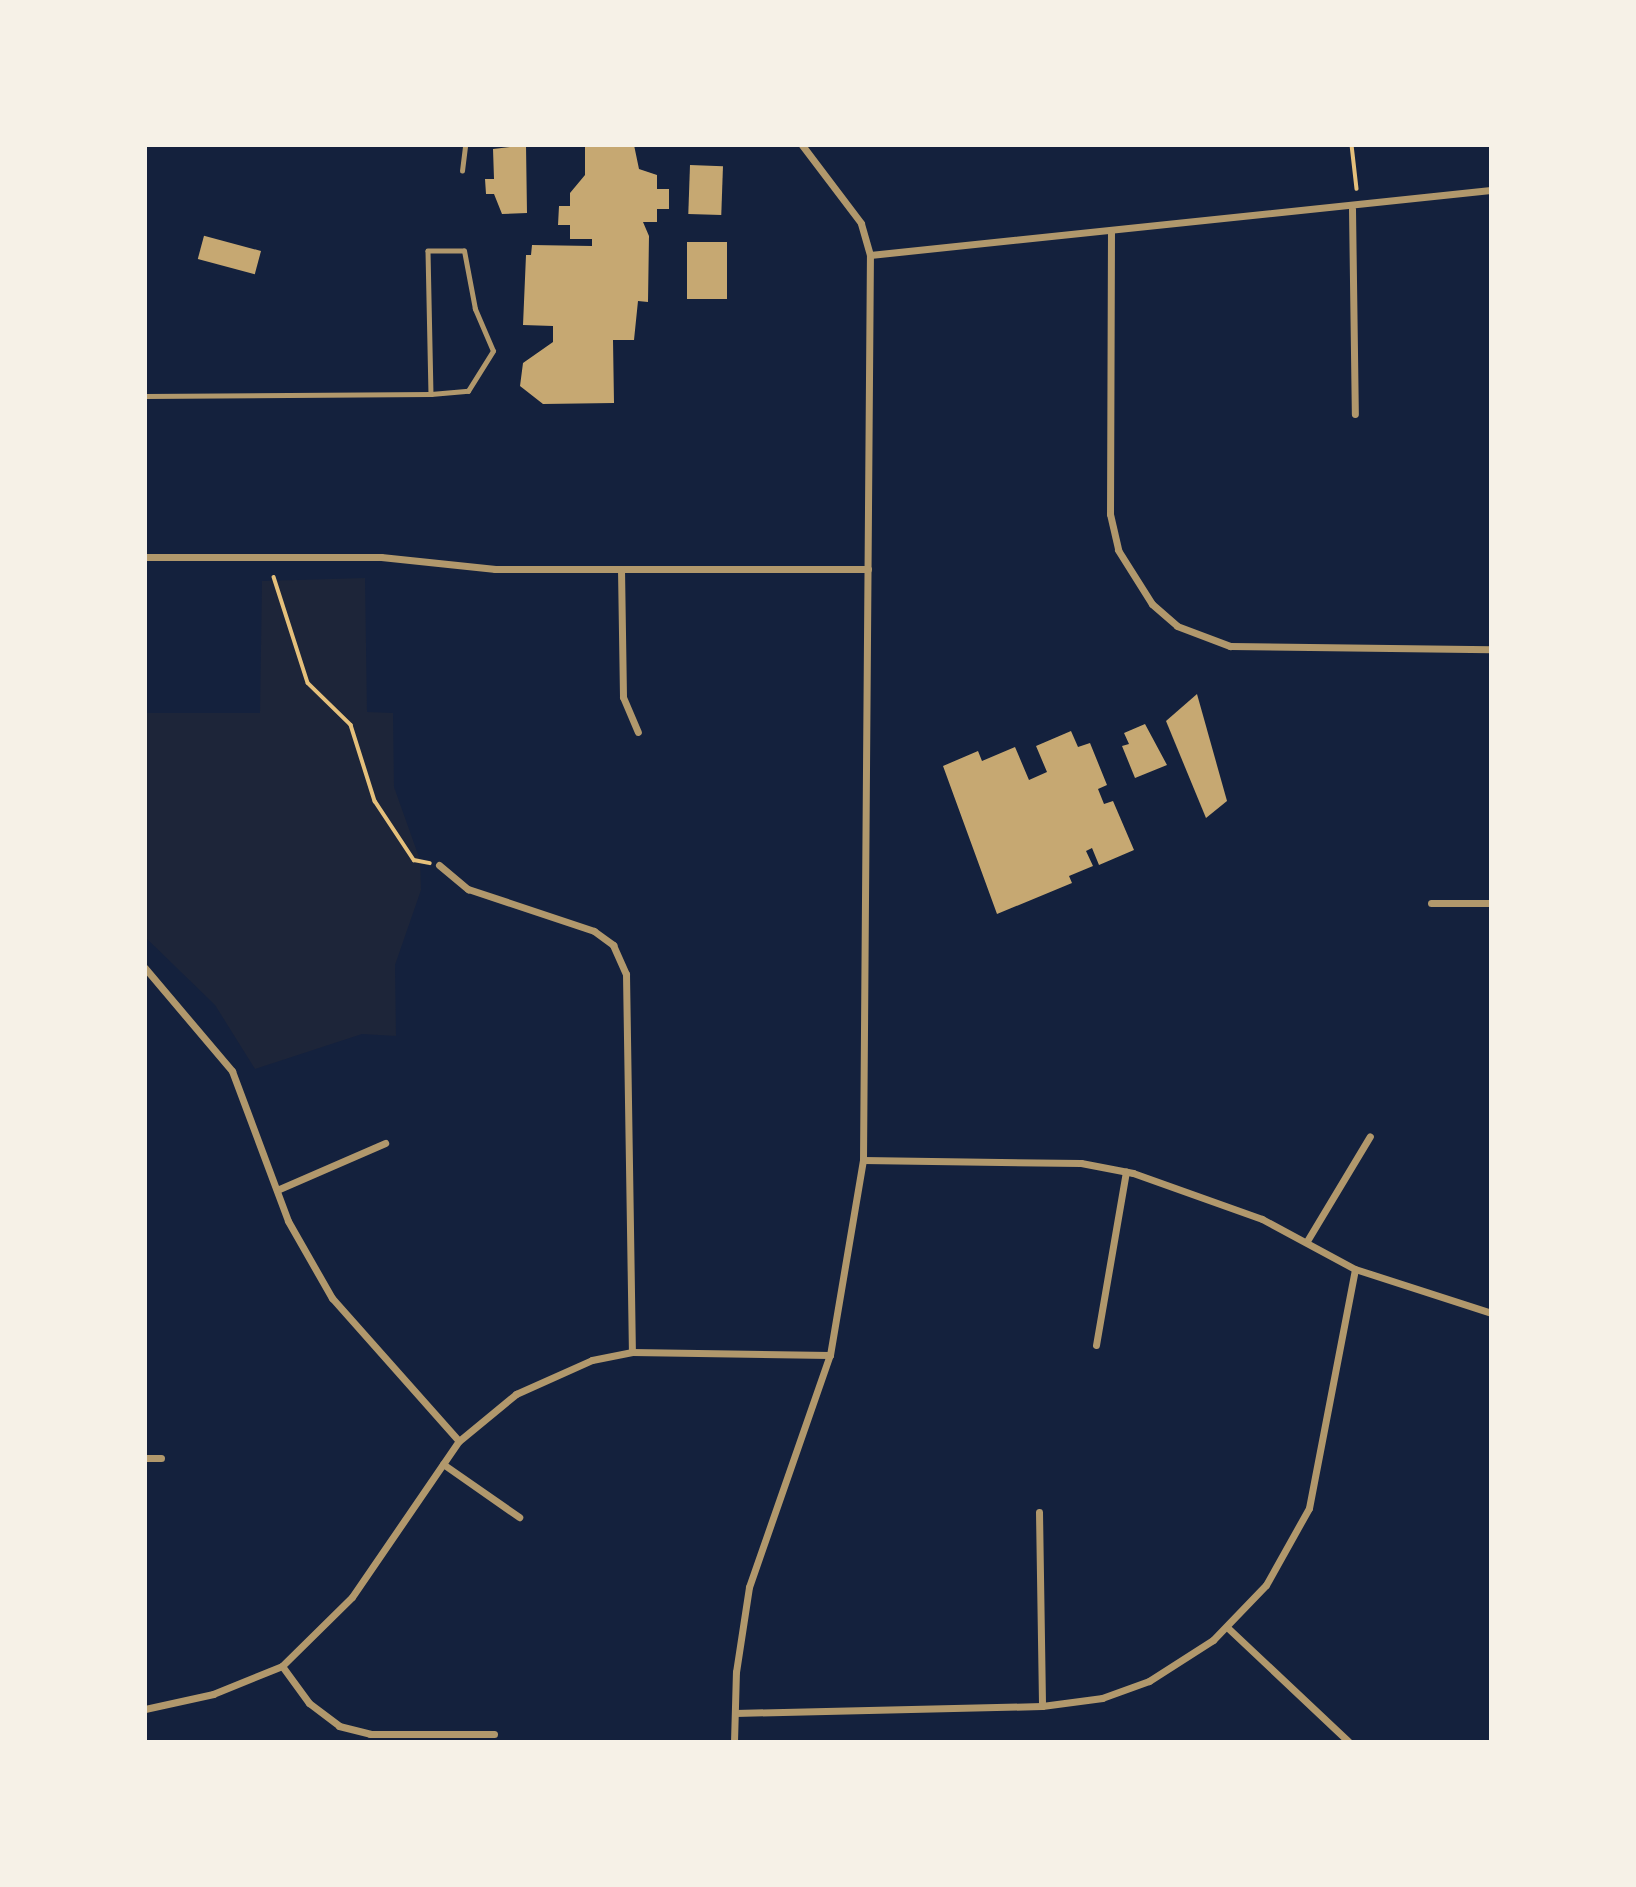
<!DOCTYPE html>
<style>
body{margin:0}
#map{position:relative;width:1636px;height:1887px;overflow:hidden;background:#14213d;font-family:Overpass,sans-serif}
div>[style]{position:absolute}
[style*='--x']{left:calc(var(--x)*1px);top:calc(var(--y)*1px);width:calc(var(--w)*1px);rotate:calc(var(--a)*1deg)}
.green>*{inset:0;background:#1d2539}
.building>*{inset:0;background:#c6a872;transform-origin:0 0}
.path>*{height:3.5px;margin:-1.75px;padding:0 1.75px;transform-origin:1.75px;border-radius:1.75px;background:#e5c07b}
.service>*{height:4.5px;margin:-2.25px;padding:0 2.25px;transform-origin:2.25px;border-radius:2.25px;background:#b1986c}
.minor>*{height:7px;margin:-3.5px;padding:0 3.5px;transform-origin:3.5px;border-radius:3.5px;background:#b1986c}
span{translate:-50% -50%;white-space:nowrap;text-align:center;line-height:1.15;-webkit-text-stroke:5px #f6f1e7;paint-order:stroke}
.frame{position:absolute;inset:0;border:147px solid #f6f1e7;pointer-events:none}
</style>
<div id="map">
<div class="green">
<div style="clip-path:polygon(365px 578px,367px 712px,393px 713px,394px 787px,420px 860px,421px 890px,395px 965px,396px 1036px,362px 1034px,255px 1069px,215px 1005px,145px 937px,145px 713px,260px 713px,262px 581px)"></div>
</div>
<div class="building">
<div style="clip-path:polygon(526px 145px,527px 213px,502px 214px,494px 194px,486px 194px,485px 179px,494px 179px,493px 149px)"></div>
<div style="clip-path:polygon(585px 145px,634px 145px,639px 169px,657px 175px,657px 189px,669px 189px,669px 209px,657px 209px,657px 222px,643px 222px,649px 236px,648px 302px,638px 301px,634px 340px,613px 340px,614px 403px,543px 404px,520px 386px,523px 363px,553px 342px,553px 326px,523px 325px,526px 255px,531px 255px,532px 245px,592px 246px,592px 239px,570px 239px,570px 225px,558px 225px,559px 206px,570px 206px,570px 193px,585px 175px)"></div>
<div style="left:690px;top:165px;width:33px;height:49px;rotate:2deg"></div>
<div style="left:687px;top:242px;width:40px;height:57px"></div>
<div style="left:261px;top:251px;width:24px;height:59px;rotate:105deg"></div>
<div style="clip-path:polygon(1197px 694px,1227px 801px,1206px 818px,1166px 721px)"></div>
<div style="clip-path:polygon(1145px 724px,1167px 765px,1135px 778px,1122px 746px,1129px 744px,1124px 733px)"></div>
<div style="clip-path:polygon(1071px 731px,1078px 747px,1090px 743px,1107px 785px,1098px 789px,1104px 804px,1113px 801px,1134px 850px,1099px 865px,1092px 848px,1086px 851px,1093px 866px,1069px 876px,1072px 883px,997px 914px,943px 766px,978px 751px,982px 761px,1015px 747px,1029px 780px,1047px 772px,1036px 746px)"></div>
</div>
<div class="path">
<div style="--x:1352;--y:145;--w:44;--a:83.5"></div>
<div style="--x:274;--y:577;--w:111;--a:72.2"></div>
<div style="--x:308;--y:683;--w:60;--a:44.3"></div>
<div style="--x:351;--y:725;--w:80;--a:72.5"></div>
<div style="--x:375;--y:801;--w:71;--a:56.5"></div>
<div style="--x:414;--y:860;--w:16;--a:11"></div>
</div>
<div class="service">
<div style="--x:462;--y:171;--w:26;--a:-83"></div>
<div style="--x:145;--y:396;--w:286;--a:-0.4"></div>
<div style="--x:431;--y:394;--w:37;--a:-5"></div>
<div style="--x:468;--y:391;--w:47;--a:-58"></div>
<div style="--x:493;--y:351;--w:46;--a:-113.2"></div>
<div style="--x:475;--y:309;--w:59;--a:-100.7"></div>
<div style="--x:464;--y:251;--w:36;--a:180"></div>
<div style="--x:428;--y:251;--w:143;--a:88.8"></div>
</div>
<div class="minor">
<div style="--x:1352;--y:209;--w:205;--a:89.2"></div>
<div style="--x:1111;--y:230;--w:284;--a:90.2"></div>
<div style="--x:1110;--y:514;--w:37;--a:77"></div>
<div style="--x:1118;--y:550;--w:64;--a:57.8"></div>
<div style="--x:1152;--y:604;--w:33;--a:41"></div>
<div style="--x:1177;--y:626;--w:57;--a:20.7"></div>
<div style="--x:1230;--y:646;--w:261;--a:0.7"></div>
<div style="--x:870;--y:255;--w:624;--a:-5.98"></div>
<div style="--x:145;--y:557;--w:236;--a:0"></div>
<div style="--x:381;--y:557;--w:115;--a:6"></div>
<div style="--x:495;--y:569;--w:373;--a:0"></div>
<div style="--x:621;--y:569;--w:128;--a:89.1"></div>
<div style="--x:623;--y:697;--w:38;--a:67"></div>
<div style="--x:439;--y:865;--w:38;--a:40"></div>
<div style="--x:468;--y:889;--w:133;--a:18.4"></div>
<div style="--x:594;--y:931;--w:24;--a:36"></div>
<div style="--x:613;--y:945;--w:32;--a:66"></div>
<div style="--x:626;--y:974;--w:378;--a:89.1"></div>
<div style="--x:1431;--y:903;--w:60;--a:0"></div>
<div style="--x:145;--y:968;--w:135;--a:49.8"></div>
<div style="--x:232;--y:1071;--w:160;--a:69.5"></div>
<div style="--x:288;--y:1221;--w:89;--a:60.3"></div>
<div style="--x:332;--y:1298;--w:191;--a:48.4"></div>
<div style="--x:863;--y:1160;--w:218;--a:0.8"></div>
<div style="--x:1081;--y:1163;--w:53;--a:10.9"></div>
<div style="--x:1133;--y:1173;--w:137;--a:19.6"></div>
<div style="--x:1262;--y:1219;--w:106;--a:28.3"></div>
<div style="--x:1355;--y:1269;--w:143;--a:17.9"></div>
<div style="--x:277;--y:1190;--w:118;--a:-23.5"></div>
<div style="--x:1307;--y:1241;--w:122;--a:-59"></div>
<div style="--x:1096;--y:1345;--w:176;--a:-80.2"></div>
<div style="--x:145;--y:1458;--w:16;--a:0"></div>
<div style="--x:443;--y:1464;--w:93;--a:34.9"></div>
<div style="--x:1039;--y:1512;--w:194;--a:89.1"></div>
<div style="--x:1229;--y:1629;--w:165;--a:43.3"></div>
<div style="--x:282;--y:1666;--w:46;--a:53.9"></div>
<div style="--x:309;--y:1703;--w:38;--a:37"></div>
<div style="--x:339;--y:1726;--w:32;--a:14"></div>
<div style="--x:370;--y:1734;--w:124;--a:0"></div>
<div style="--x:145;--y:1709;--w:70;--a:-12.4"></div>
<div style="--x:213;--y:1694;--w:74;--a:-22.1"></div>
<div style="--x:282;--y:1666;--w:98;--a:-44.6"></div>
<div style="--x:352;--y:1597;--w:189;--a:-55.6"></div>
<div style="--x:459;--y:1441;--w:74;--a:-39.5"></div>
<div style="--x:516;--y:1394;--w:83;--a:-24.1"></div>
<div style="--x:592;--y:1360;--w:41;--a:-11.3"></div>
<div style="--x:632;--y:1352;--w:198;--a:0.9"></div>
<div style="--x:735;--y:1713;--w:307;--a:-1.3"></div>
<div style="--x:1042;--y:1706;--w:61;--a:-7.6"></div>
<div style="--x:1102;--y:1698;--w:50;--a:-19.9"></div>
<div style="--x:1149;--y:1681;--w:76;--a:-32.6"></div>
<div style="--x:1213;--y:1640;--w:76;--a:-46.1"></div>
<div style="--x:1266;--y:1585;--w:88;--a:-60.8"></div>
<div style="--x:1309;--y:1508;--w:243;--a:-79.1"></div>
<div style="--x:734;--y:1742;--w:70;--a:-88.4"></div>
<div style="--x:736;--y:1672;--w:86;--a:-81.3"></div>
<div style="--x:749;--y:1587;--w:246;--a:-70.8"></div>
<div style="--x:830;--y:1355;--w:198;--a:-80.4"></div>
<div style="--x:863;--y:1160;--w:905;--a:-89.56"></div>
<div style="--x:870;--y:255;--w:33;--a:-106"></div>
<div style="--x:861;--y:223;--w:98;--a:-127.1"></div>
</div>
<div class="frame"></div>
</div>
